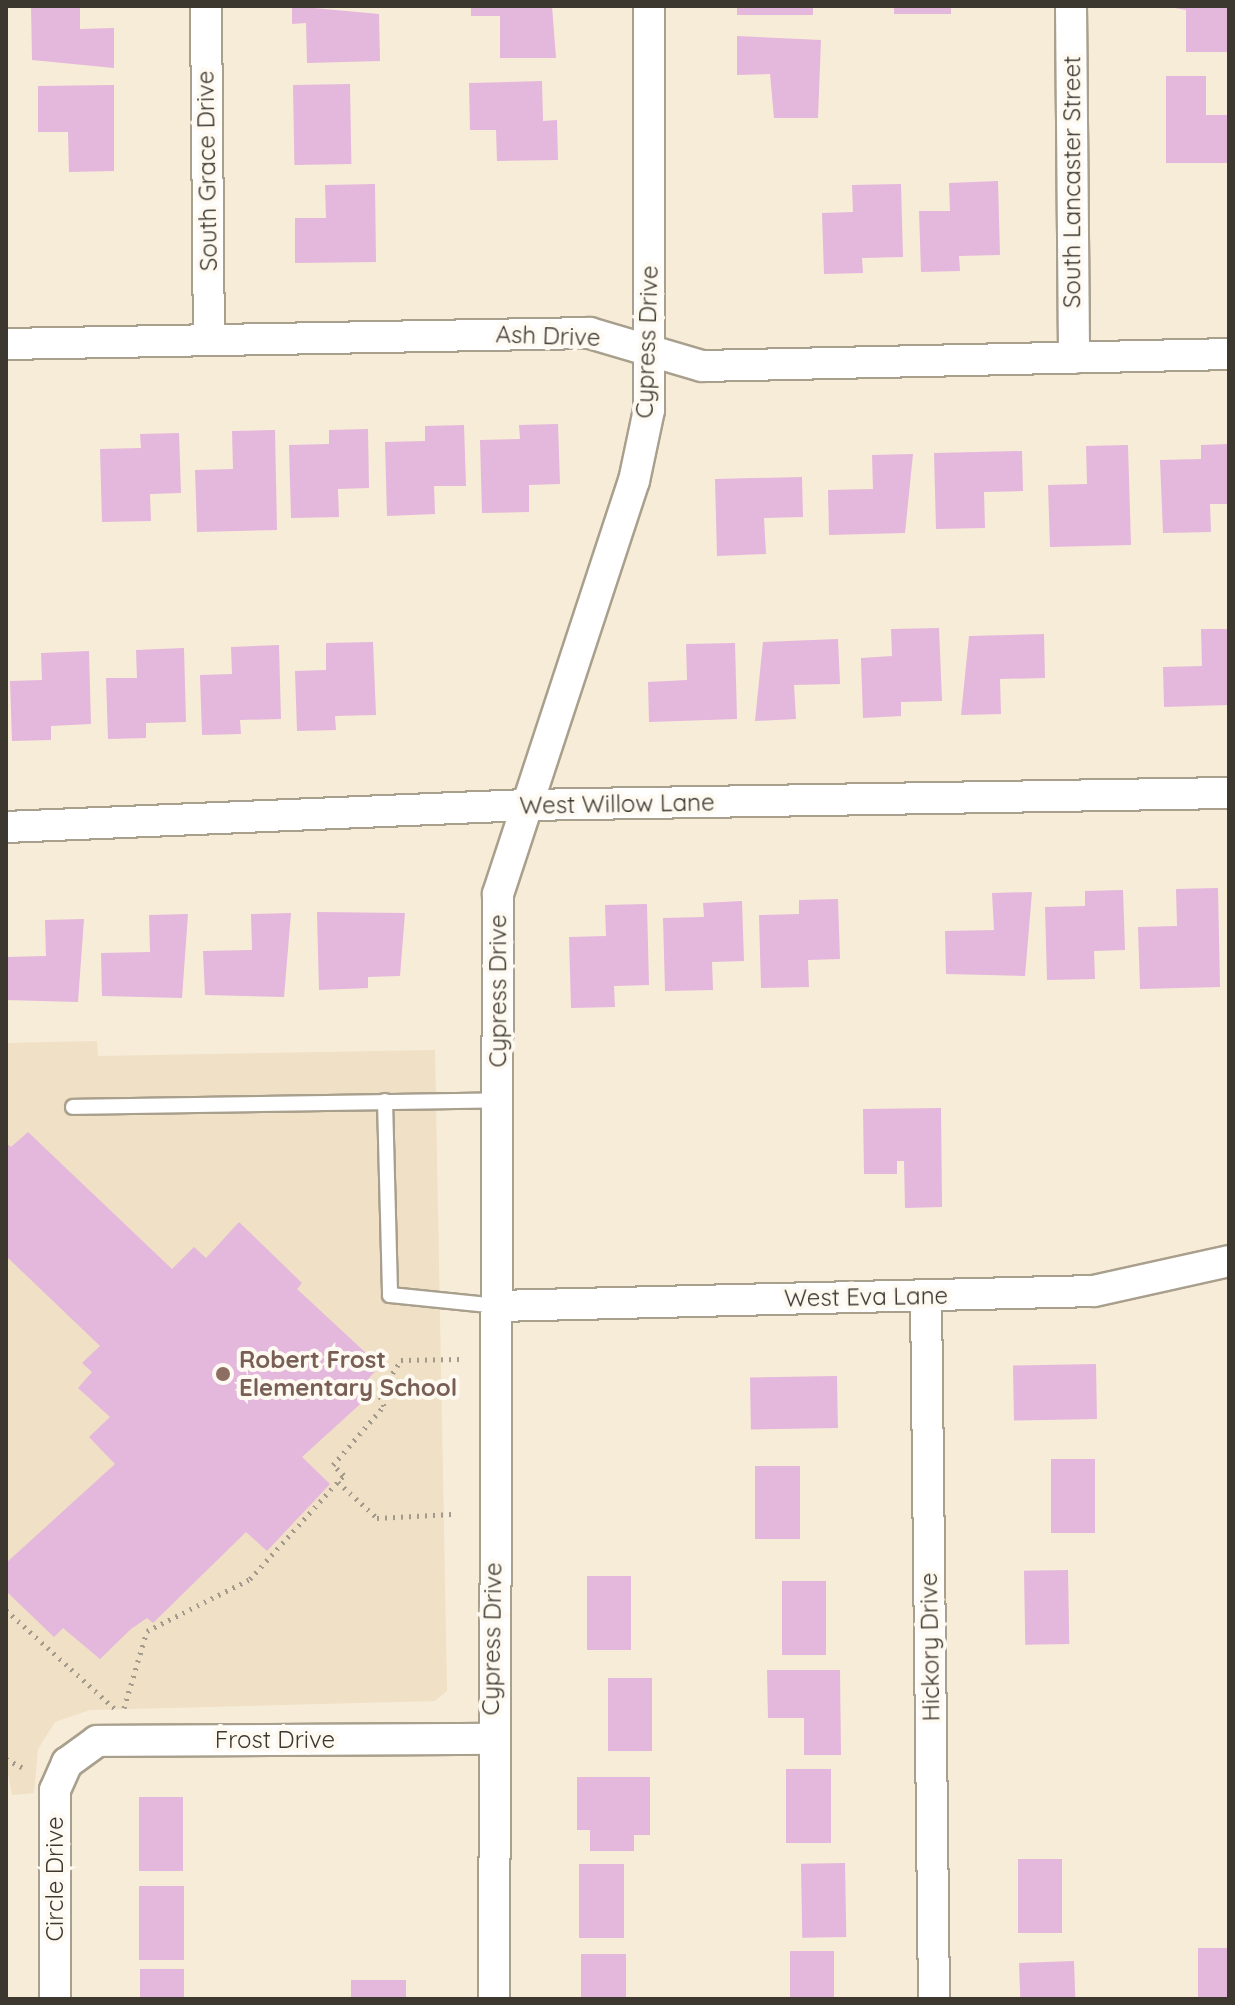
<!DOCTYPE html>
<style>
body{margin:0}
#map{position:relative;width:1235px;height:2005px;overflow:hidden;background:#f7ecd8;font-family:Quicksand,sans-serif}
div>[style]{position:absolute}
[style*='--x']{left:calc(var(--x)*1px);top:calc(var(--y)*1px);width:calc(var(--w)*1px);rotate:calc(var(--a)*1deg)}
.built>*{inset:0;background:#efe0c6}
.building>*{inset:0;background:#e4b7dc;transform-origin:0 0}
.path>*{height:5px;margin-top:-2.5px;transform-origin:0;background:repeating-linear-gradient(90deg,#a29a8c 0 2px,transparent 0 8px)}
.roads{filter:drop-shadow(2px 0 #a99f8d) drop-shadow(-2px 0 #a99f8d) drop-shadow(0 2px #a99f8d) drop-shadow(0 -2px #a99f8d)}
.lane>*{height:14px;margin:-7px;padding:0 7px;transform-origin:7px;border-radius:7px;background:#fff}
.street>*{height:30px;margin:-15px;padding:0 15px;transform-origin:15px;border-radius:15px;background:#fff}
.dots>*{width:22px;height:22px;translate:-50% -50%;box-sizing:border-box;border:4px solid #fefaf2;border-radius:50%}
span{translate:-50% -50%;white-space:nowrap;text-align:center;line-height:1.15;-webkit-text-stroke:8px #fefaf2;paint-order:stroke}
.street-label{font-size:24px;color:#3c3830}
.education-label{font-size:24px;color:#785e54;font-weight:700}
.left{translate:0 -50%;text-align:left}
.frame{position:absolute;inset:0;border:8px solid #3c3830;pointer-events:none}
</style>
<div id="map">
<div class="built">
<div style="clip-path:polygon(97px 1041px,98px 1056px,435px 1050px,447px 1691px,435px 1701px,90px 1710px,55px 1722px,38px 1749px,34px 1793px,12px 1795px,6px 1762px,6px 1043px)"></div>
</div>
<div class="building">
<div style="clip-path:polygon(31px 6px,80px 6px,80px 29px,114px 28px,114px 68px,32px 60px)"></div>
<div style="clip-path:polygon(292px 6px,379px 14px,380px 61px,307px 63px,306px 23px,292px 24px)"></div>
<div style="clip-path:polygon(471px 6px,552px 6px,556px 58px,500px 58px,500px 16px,471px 16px)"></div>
<div style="left:737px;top:6px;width:76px;height:9px"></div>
<div style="left:894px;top:6px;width:57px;height:8px"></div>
<div style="clip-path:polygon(1163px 6px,1229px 6px,1229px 52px,1186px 52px,1186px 10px)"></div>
<div style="clip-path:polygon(737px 36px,821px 40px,818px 118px,774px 118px,770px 74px,737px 75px)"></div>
<div style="clip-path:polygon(1166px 76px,1206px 76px,1206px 115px,1229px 115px,1229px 163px,1166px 163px)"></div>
<div style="clip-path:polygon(542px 81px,543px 121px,557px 120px,558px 160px,497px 161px,496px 130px,470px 130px,469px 83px)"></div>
<div style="left:350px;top:84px;width:80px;height:57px;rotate:89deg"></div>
<div style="clip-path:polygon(114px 85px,114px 171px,69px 172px,68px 132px,38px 132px,38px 86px)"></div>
<div style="clip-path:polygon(998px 181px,1000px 255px,959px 256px,960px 271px,921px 272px,919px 211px,950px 211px,949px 183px)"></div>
<div style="clip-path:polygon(375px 184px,376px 262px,295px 263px,295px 218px,326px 218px,325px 185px)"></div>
<div style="clip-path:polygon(901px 184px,903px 257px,862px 258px,863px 273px,824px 274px,822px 213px,853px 212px,852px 185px)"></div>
<div style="clip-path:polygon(558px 424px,560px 484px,529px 485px,529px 512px,482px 513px,480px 440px,520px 439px,519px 425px)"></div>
<div style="clip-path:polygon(464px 425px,466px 486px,434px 486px,435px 514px,387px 516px,385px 442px,425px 441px,425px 426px)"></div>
<div style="clip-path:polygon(368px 429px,369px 488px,338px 489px,339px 517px,291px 518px,289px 445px,329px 444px,329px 430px)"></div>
<div style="clip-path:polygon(275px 430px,277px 530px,197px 532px,195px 470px,233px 469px,232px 431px)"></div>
<div style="clip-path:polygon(179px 433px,181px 493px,150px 494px,151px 521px,102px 522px,100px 449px,141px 448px,140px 434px)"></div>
<div style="clip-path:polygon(1229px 444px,1229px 504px,1210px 504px,1211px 532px,1163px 533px,1160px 460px,1201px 459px,1201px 445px)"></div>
<div style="clip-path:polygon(1128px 445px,1131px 545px,1050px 547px,1048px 485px,1087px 484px,1086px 446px)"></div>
<div style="clip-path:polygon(1022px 451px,1023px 491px,984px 492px,985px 528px,936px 529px,934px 453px)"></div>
<div style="clip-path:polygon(913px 454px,905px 533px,829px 535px,828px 490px,873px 489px,872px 455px)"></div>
<div style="clip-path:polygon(802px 477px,803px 517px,764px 518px,766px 554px,717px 556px,715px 479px)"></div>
<div style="clip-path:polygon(939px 628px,942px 701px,901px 702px,901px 716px,863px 718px,861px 658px,892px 656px,891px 629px)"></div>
<div style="clip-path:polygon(1201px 629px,1229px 629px,1229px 705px,1164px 707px,1163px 667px,1202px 666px)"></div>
<div style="clip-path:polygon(1044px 634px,1045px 678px,1000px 679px,1001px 714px,961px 715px,969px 636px)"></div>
<div style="clip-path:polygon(838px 639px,840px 684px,794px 685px,796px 719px,755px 721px,763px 642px)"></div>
<div style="clip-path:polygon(373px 642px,376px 715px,335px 716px,336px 730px,297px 731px,295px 671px,326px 670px,326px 643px)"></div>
<div style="clip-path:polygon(735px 643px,737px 719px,649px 722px,648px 682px,687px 680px,686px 644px)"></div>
<div style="clip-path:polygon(279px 645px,281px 719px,240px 720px,241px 734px,202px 735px,200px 675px,232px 674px,231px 647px)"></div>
<div style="clip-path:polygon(184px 648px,186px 722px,146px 723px,146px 738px,108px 739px,106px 678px,137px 678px,136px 650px)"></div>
<div style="clip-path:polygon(89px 651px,91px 724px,51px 726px,51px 740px,12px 741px,10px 681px,42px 680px,41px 653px)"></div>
<div style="clip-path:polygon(1218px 888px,1220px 987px,1140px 989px,1138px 927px,1177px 926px,1176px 889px)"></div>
<div style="clip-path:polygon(1123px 890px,1125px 950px,1094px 951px,1095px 979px,1047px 980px,1045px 907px,1085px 906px,1085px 891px)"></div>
<div style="clip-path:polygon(1032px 892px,1025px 976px,946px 974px,945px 931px,994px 930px,992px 893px)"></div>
<div style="clip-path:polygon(838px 899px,840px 959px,808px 960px,809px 987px,761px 988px,759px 915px,799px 914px,799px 900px)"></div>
<div style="clip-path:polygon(742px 901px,744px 961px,712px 962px,713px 990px,665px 991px,663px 918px,704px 917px,703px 903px)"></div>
<div style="clip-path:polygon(647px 904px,649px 985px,614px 986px,615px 1007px,571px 1008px,569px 937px,606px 936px,605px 905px)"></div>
<div style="clip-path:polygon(317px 912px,405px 913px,400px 976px,368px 977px,368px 988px,319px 990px)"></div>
<div style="clip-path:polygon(291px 913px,284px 997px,205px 995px,203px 951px,252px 950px,251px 914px)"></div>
<div style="clip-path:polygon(188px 914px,182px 998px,102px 996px,101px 953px,150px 952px,149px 915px)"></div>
<div style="clip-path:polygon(84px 919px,78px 1002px,6px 1000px,6px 957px,46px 956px,45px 920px)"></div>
<div style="clip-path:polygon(941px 1108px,942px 1207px,905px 1208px,904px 1161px,897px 1161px,897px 1174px,864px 1174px,863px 1109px)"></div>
<div style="clip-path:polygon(28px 1132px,172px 1269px,194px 1247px,206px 1258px,239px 1222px,302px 1283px,297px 1289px,380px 1366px,361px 1387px,369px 1396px,302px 1457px,330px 1484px,267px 1551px,246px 1532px,153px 1623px,147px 1618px,131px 1629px,100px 1659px,63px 1628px,54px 1637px,6px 1591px,6px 1563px,115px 1464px,89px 1437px,110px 1417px,78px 1388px,92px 1372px,82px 1363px,100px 1346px,6px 1256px,6px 1143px,11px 1147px)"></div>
<div style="left:1096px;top:1364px;width:55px;height:83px;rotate:89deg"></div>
<div style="left:837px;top:1376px;width:52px;height:87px;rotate:89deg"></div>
<div style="left:1051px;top:1459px;width:44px;height:74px"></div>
<div style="left:755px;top:1466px;width:45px;height:73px"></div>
<div style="left:1068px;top:1570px;width:74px;height:44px;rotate:89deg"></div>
<div style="left:587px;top:1576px;width:44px;height:74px"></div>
<div style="left:782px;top:1581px;width:44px;height:74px"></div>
<div style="clip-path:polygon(767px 1670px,840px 1670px,841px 1755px,804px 1755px,804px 1718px,768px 1718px)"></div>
<div style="left:608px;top:1678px;width:44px;height:73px"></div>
<div style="left:786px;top:1769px;width:45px;height:74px"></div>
<div style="clip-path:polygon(577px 1777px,650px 1777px,650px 1835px,634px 1835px,634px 1851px,590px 1851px,590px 1830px,577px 1830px)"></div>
<div style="left:139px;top:1797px;width:44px;height:74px"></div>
<div style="left:1018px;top:1859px;width:44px;height:74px"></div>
<div style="left:845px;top:1863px;width:74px;height:44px;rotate:89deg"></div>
<div style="left:579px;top:1864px;width:45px;height:74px"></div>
<div style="left:184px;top:1886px;width:74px;height:45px;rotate:90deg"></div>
<div style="left:1229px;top:1948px;width:51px;height:31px;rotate:90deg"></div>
<div style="left:790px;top:1951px;width:44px;height:48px"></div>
<div style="left:581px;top:1954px;width:45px;height:45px"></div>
<div style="left:1074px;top:1961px;width:38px;height:55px;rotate:88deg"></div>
<div style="left:140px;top:1969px;width:44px;height:30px"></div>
<div style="left:351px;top:1980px;width:55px;height:19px"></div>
</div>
<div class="path">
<div style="--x:338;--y:1482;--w:53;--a:42.7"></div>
<div style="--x:377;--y:1518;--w:75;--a:-3.1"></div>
<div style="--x:6;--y:1610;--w:147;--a:42.2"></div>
<div style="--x:124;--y:1708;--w:80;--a:-73.4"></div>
<div style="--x:147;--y:1631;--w:115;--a:-26.8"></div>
<div style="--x:250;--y:1579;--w:140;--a:-47.9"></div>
<div style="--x:344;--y:1475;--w:15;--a:-138"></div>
<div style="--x:333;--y:1465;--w:78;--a:-49.2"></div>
<div style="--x:384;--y:1406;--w:14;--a:-111"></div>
<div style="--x:379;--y:1393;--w:40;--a:-56"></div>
<div style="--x:401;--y:1360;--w:60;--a:-1"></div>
<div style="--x:6;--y:1759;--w:18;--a:27"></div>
</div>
<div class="roads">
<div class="lane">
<div style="--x:385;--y:1101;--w:194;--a:88.5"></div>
<div style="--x:390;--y:1295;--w:109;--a:5.8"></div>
<div style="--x:73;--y:1107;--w:425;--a:-0.9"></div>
</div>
<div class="street">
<div style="--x:206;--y:6;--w:331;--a:89.5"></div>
<div style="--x:1071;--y:6;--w:352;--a:89.5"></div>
<div style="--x:6;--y:344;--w:584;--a:-1.08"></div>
<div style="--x:590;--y:333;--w:117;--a:16.4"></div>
<div style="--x:702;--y:366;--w:527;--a:-1.3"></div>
<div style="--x:6;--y:827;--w:520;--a:-2.42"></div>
<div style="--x:526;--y:805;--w:703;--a:-0.98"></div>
<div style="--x:926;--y:1296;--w:703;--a:89.35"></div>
<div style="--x:498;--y:1306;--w:596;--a:-1.44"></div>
<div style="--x:1094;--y:1291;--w:138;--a:-12.5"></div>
<div style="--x:55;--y:1999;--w:209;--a:-90"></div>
<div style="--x:55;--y:1790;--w:30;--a:-66"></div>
<div style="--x:67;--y:1763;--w:37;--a:-36"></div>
<div style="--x:97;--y:1741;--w:393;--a:-0.3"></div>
<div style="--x:494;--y:1999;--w:1105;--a:-89.79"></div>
<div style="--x:498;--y:894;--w:435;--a:-71.8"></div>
<div style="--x:634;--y:481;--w:73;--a:-78.1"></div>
<div style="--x:649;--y:410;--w:404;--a:-90"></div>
</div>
</div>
<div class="dots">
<div style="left:223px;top:1374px;background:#8d6e63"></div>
</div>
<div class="street-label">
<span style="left:207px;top:171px;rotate:-91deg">South Grace Drive</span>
<span style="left:1072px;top:182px;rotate:-90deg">South Lancaster Street</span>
<span style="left:548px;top:336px;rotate:2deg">Ash Drive</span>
<span style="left:647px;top:342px;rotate:-88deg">Cypress Drive</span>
<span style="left:617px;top:804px;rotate:-1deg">West Willow Lane</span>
<span style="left:498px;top:991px;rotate:-90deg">Cypress Drive</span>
<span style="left:866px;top:1297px;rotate:-1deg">West Eva Lane</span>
<span style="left:492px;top:1639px;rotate:-89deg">Cypress Drive</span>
<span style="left:930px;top:1647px;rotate:-91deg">Hickory Drive</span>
<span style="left:275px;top:1740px">Frost Drive</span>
<span style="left:55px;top:1879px;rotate:-90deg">Circle Drive</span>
</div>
<div class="education-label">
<span class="left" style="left:239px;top:1374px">Robert Frost<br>Elementary School</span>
</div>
<div class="frame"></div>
</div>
